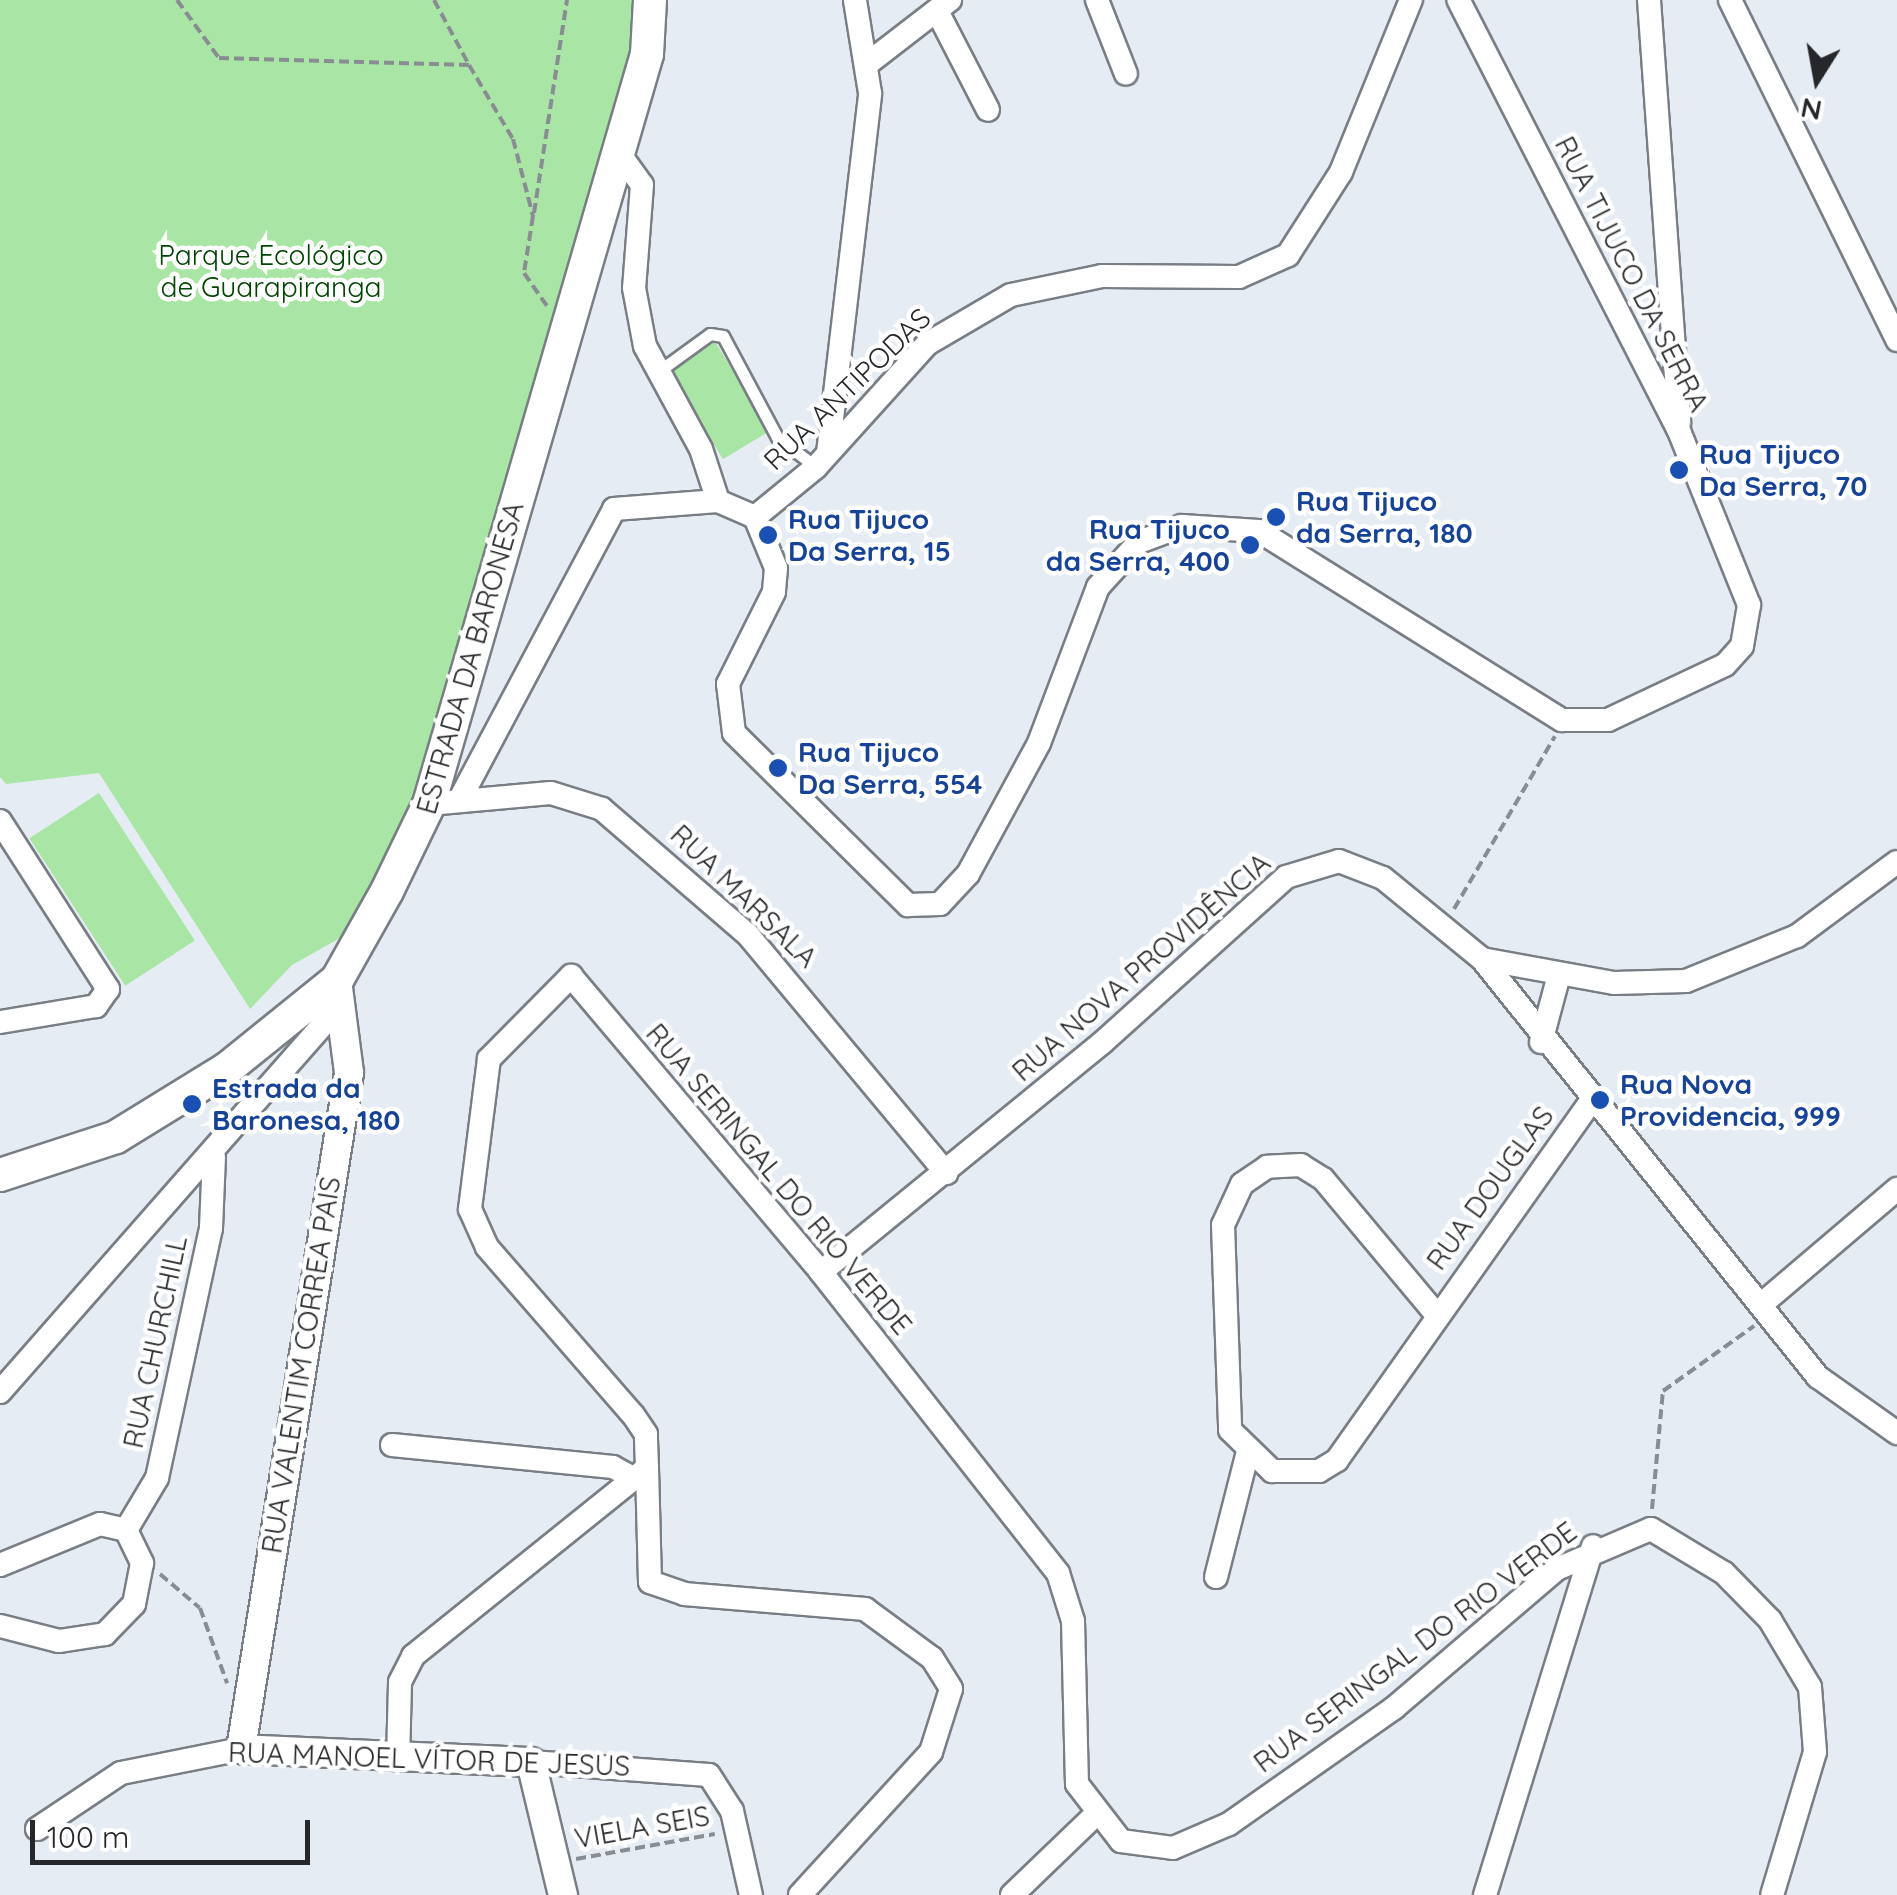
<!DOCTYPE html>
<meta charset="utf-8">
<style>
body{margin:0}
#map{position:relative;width:1897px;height:1895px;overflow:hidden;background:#e6ecf4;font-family:Quicksand,sans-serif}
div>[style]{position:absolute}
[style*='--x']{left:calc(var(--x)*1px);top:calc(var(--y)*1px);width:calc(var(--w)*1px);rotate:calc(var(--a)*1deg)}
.green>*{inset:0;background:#a9e5a4;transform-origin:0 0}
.path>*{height:4px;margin-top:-2px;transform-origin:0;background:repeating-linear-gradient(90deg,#898d93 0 10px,transparent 0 15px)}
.roads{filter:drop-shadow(2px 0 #797e85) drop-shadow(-2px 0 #797e85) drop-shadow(0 2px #797e85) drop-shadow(0 -2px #797e85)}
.service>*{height:11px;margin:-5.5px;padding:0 5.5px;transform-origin:5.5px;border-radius:5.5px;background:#fff}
.minor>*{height:22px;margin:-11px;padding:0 11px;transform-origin:11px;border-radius:11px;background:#fff}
.tertiary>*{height:28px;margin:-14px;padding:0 14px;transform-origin:14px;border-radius:14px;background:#fff}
.secondary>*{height:32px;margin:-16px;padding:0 16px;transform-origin:16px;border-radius:16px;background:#fff}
.dots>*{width:28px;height:28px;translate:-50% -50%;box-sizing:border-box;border:5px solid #fff;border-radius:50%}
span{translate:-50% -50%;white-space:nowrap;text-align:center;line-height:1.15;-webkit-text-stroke:9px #fff;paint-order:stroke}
.park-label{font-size:28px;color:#004501}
.street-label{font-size:28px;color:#25272a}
.transit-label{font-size:28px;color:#164399;font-weight:700}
.left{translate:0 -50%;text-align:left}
.right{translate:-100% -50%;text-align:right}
.north{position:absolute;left:1767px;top:30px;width:100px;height:100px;-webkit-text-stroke:8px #fff;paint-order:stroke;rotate:191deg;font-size:28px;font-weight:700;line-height:40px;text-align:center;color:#25272a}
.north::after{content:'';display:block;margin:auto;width:35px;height:45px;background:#25272a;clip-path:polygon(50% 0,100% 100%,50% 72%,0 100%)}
.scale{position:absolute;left:30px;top:1820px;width:280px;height:45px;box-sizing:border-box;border:5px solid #25272a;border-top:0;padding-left:12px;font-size:30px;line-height:35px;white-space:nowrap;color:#25272a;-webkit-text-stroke:8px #fff;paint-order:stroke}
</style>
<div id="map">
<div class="green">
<div style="clip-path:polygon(0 0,635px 0,638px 56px,437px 759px,356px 929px,292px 965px,250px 1009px,99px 773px,6px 784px,0 777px)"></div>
<div style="left:713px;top:338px;width:109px;height:54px;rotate:59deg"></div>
<div style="left:99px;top:793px;width:176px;height:83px;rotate:57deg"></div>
</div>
<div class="path">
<div style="--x:177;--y:0;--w:72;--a:54.1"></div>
<div style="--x:219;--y:58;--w:250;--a:1.6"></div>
<div style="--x:469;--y:65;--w:86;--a:59.3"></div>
<div style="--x:513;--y:139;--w:80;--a:75.4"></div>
<div style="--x:533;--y:216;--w:58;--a:99"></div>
<div style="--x:524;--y:273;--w:40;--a:55.1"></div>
<div style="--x:434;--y:0;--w:74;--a:61.7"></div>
<div style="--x:534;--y:213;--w:216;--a:-81.2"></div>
<div style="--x:1454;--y:909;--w:200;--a:-59.7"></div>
<div style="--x:1652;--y:1509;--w:119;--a:-84.7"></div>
<div style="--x:1663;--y:1391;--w:112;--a:-35.5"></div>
<div style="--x:160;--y:1574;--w:52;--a:40.4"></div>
<div style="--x:200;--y:1608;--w:80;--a:70.2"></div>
<div style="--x:576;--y:1859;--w:141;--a:-10.2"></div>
</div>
<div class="roads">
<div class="service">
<div style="--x:659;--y:371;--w:63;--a:-36"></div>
<div style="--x:710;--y:334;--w:13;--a:9"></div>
<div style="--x:723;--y:336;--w:115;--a:61.9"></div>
<div style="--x:777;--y:437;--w:49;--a:37.6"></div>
</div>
<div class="minor">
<div style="--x:1097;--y:0;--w:79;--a:68.6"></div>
<div style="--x:1649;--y:0;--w:423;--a:85.9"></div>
<div style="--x:1730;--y:0;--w:379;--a:63.8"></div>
<div style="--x:937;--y:11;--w:111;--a:62.7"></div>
<div style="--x:871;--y:61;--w:100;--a:-37.7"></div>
<div style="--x:616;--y:149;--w:44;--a:54.2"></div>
<div style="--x:642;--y:185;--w:103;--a:94.4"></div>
<div style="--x:634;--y:288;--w:59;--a:79.3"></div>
<div style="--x:645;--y:346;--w:117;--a:61.5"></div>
<div style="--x:701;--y:449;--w:55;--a:71.9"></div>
<div style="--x:828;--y:453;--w:362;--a:-83.3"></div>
<div style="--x:870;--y:93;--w:94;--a:-99.2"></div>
<div style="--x:755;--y:517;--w:55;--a:67.6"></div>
<div style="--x:776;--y:568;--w:24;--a:95"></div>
<div style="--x:774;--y:592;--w:103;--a:116.6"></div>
<div style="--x:728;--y:684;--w:49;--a:83"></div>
<div style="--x:734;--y:733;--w:245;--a:44.7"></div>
<div style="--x:908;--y:905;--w:32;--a:-2"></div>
<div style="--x:940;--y:904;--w:41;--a:-47"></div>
<div style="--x:968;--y:874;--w:149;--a:-61.5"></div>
<div style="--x:1039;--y:743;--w:167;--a:-69.3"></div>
<div style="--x:1098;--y:587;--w:61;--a:-47.7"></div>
<div style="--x:1139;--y:542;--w:46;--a:-20.4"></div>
<div style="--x:1182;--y:526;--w:77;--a:3.7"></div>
<div style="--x:1259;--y:531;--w:357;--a:32"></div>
<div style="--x:1562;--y:720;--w:46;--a:0"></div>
<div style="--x:1608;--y:720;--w:129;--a:-25.2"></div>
<div style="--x:1725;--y:665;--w:25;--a:-48"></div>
<div style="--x:1742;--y:646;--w:42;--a:-80.3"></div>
<div style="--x:1749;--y:605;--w:188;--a:-111.9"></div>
<div style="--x:1679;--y:431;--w:484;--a:-117.1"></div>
<div style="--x:755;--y:517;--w:79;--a:-39.3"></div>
<div style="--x:816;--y:467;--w:166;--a:-47.9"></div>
<div style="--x:927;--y:344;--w:97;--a:-30.3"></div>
<div style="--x:1011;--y:295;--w:93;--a:-11.8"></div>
<div style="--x:1102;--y:276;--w:137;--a:0.4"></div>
<div style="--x:1239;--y:277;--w:54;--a:-24.2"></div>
<div style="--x:1288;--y:255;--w:98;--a:-57.4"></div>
<div style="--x:1341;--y:172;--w:186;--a:-67.9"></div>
<div style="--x:460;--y:799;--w:328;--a:-62"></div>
<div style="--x:614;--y:509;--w:104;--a:-4.4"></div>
<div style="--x:718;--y:501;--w:40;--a:23.4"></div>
<div style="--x:429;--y:804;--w:122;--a:-5.2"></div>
<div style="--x:551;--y:793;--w:53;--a:17.4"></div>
<div style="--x:602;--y:809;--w:193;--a:40.8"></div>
<div style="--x:748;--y:935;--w:310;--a:50.2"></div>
<div style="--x:0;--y:821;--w:200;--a:57.3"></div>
<div style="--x:108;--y:989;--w:21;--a:125"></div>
<div style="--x:96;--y:1006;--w:97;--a:170.5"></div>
<div style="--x:1482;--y:959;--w:134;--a:10.3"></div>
<div style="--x:1614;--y:983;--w:72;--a:-1.6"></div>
<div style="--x:1686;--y:981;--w:120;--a:-22.1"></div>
<div style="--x:1797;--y:936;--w:124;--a:-36.5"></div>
<div style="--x:1541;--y:1042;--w:69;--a:-75"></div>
<div style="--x:821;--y:1272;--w:364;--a:-39.2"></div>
<div style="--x:1103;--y:1042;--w:246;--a:-42"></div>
<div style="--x:1286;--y:877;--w:55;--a:-16.8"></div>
<div style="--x:1339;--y:861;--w:47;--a:21.1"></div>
<div style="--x:1383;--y:878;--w:128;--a:39.3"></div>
<div style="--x:1482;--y:959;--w:536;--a:51.21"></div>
<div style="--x:1818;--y:1377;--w:97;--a:35.3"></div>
<div style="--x:1763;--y:1303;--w:176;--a:-40.4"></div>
<div style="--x:1436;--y:1314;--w:176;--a:-129.9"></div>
<div style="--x:1323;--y:1179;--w:26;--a:-148"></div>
<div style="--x:1301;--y:1165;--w:34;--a:177"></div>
<div style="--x:1267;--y:1167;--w:30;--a:146"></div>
<div style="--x:1242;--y:1184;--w:45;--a:114.9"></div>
<div style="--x:1223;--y:1225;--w:205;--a:88"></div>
<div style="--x:1230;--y:1430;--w:59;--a:44.3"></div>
<div style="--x:1272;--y:1471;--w:47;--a:0"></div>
<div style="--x:1319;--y:1471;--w:21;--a:-31"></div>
<div style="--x:1337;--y:1460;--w:443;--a:-54.7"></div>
<div style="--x:0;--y:1392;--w:517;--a:-48.69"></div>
<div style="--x:392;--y:1445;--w:222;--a:5.7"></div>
<div style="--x:613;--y:1467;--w:23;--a:29"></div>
<div style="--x:647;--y:1468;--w:114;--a:88.5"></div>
<div style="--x:650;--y:1582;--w:36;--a:19"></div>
<div style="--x:684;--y:1594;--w:182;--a:4.7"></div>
<div style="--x:865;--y:1609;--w:83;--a:36.2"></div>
<div style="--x:932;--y:1658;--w:36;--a:58"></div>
<div style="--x:951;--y:1689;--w:66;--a:107.6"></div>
<div style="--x:931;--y:1752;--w:194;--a:132.5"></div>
<div style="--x:126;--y:1530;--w:61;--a:-59.2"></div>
<div style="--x:157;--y:1478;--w:256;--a:-77.8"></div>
<div style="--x:211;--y:1228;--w:71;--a:-87.6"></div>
<div style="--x:0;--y:1565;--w:108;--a:-22.3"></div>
<div style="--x:100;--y:1524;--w:27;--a:13"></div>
<div style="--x:126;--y:1530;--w:37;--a:64"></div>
<div style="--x:142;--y:1563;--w:42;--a:101"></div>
<div style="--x:134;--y:1604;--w:42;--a:134"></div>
<div style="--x:105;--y:1634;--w:47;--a:171.3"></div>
<div style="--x:59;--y:1641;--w:61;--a:-165.7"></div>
<div style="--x:1216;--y:1577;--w:126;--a:-75.7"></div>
<div style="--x:398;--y:1760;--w:78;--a:-88.5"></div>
<div style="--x:400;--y:1682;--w:29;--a:-63"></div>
<div style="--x:413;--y:1656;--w:300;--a:-38.8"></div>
<div style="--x:647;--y:1468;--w:34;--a:-92"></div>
<div style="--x:646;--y:1434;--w:23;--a:-124"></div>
<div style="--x:633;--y:1415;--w:223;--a:-131"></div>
<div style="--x:487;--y:1247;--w:42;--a:-114.1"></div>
<div style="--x:470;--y:1209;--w:151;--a:-82.8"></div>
<div style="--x:489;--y:1059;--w:117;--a:-45.3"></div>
<div style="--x:571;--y:976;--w:387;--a:49.8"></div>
<div style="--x:821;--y:1272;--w:383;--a:51.8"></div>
<div style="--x:1058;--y:1573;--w:50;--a:72.6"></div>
<div style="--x:1073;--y:1621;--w:163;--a:88.6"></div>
<div style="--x:1077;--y:1784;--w:72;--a:52.3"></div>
<div style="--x:1121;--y:1841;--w:52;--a:7.7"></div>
<div style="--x:1173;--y:1848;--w:61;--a:-23.2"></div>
<div style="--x:1229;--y:1824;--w:202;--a:-35.1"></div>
<div style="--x:1394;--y:1708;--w:214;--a:-40.5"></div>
<div style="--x:1557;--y:1569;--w:102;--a:-23.1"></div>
<div style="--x:1651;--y:1529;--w:85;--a:31.1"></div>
<div style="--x:1724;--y:1573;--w:66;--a:45.6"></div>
<div style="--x:1770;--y:1620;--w:78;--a:59.2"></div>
<div style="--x:1810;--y:1687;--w:65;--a:85.6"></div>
<div style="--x:1815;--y:1752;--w:149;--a:106.7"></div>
<div style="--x:531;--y:1762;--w:178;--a:4.2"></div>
<div style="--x:709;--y:1775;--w:43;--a:57.4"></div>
<div style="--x:732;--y:1811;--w:86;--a:77.3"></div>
<div style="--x:37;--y:1829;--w:101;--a:-33.7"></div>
<div style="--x:121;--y:1773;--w:122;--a:-11.3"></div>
<div style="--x:1012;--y:1895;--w:112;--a:-43.9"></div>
<div style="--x:1485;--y:1895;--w:365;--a:-72.8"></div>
</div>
<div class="tertiary">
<div style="--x:337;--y:980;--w:94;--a:82.6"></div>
<div style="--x:349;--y:1073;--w:685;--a:99.08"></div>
<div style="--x:241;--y:1749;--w:290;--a:2.6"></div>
<div style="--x:531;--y:1762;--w:137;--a:76.5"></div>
</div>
<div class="secondary">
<div style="--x:0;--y:1175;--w:122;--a:-18.1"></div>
<div style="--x:116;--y:1137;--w:132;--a:-31.6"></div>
<div style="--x:228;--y:1068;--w:140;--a:-38.9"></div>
<div style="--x:337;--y:980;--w:102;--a:-60.7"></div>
<div style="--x:387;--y:891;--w:97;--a:-64.2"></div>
<div style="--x:429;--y:804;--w:781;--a:-73.79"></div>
<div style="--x:647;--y:54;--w:54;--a:-86.8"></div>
</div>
</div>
<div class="dots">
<div style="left:1679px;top:470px;background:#1a4fb4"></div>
<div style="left:1276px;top:517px;background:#1a4fb4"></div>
<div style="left:768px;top:535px;background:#1a4fb4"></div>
<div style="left:1250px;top:545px;background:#1a4fb4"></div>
<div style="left:778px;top:768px;background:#1a4fb4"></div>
<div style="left:1600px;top:1100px;background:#1a4fb4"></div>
<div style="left:192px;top:1104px;background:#1a4fb4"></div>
</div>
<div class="park-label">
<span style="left:271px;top:271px">Parque Ecológico<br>de Guarapiranga</span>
</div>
<div class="street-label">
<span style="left:1632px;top:274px;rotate:63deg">RUA TIJUCO DA SERRA</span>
<span style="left:847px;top:389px;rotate:-44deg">RUA ANTIPODAS</span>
<span style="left:470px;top:658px;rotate:-74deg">ESTRADA DA BARONESA</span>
<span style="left:744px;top:896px;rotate:44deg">RUA MARSALA</span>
<span style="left:1141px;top:967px;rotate:-41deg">RUA NOVA PROVIDÊNCIA</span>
<span style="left:779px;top:1179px;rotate:50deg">RUA SERINGAL DO RIO VERDE</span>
<span style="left:1490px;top:1188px;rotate:-54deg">RUA DOUGLAS</span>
<span style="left:155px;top:1342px;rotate:-78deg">RUA CHURCHILL</span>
<span style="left:301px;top:1365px;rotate:-81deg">RUA VALENTIM CORREA PAIS</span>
<span style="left:1415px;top:1647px;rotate:-37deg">RUA SERINGAL DO RIO VERDE</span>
<span style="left:429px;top:1759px;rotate:2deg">RUA MANOEL VÍTOR DE JESUS</span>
<span style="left:642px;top:1827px;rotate:-10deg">VIELA SEIS</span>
</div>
<div class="transit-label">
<span class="left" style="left:1699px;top:470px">Rua Tijuco<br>Da Serra, 70</span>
<span class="left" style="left:1296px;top:517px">Rua Tijuco<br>da Serra, 180</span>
<span class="left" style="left:788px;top:535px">Rua Tijuco<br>Da Serra, 15</span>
<span class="right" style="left:1230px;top:545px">Rua Tijuco<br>da Serra, 400</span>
<span class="left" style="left:798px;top:768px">Rua Tijuco<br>Da Serra, 554</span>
<span class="left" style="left:1620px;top:1100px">Rua Nova<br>Providencia, 999</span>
<span class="left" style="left:212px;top:1104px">Estrada da<br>Baronesa, 180</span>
</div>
<div class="north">N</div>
<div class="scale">100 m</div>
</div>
